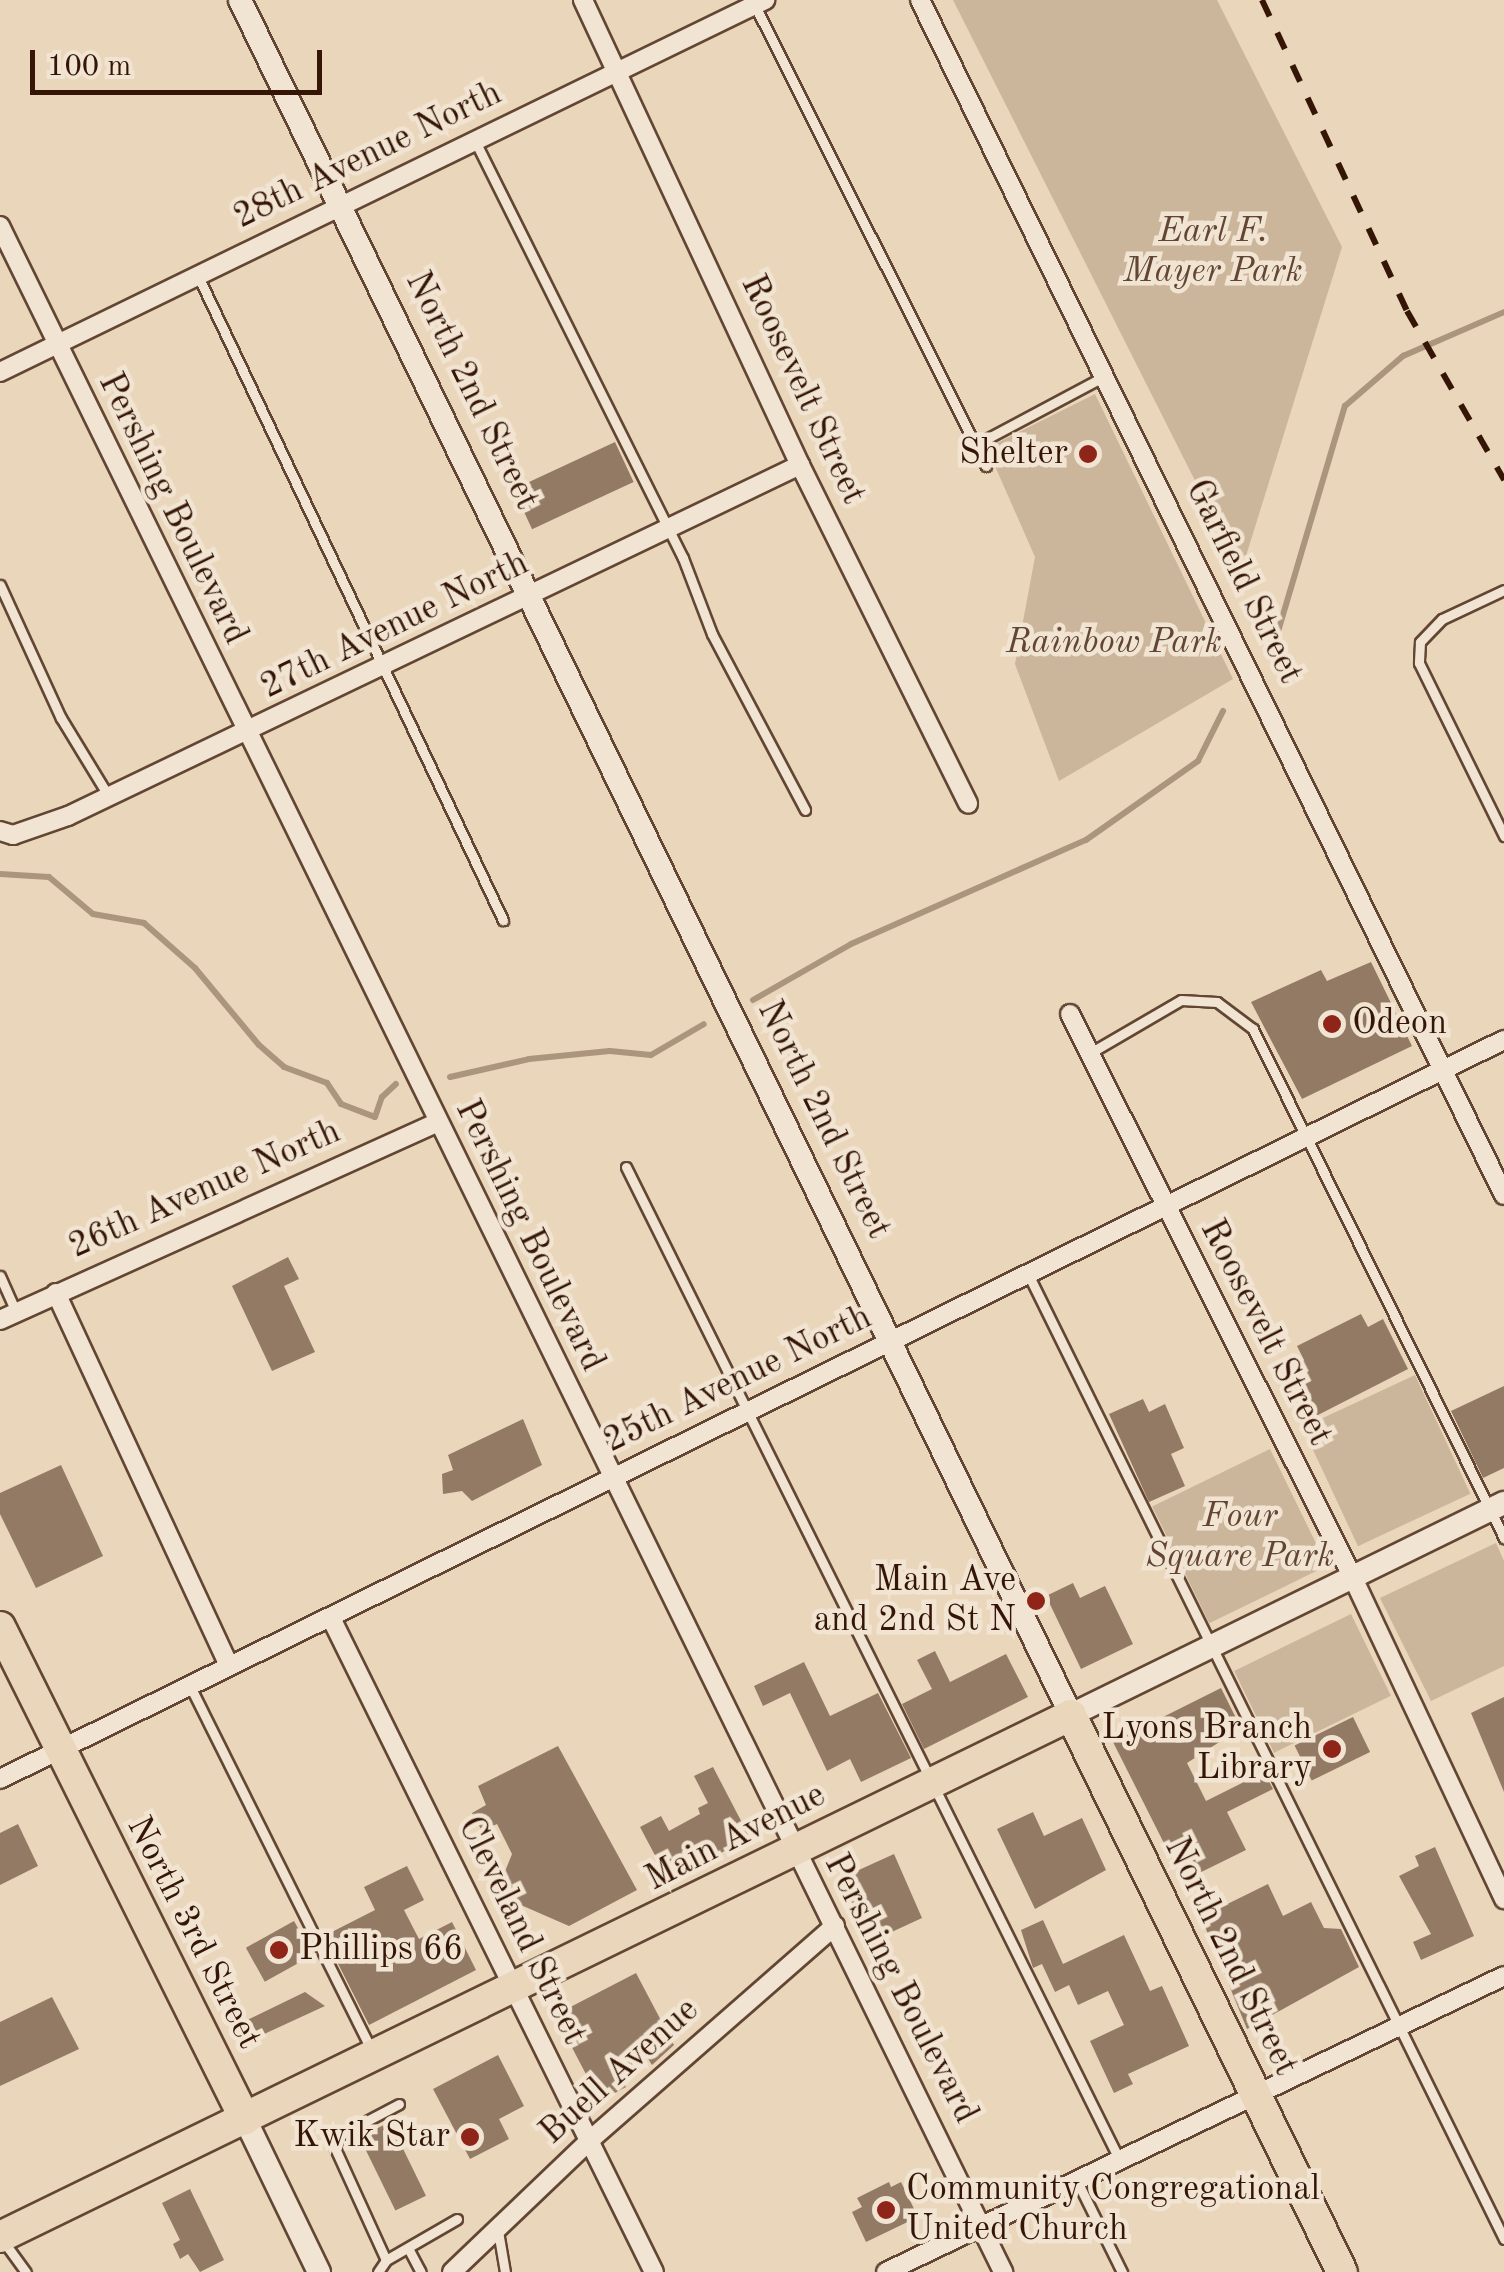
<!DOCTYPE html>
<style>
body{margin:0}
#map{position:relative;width:1504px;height:2272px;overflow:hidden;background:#ead6ba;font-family:"Old Standard TT",serif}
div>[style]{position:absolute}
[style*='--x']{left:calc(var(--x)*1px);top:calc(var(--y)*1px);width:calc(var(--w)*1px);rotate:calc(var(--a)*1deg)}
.green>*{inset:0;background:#cbb59b;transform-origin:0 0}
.stream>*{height:6px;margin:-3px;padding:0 3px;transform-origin:3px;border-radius:3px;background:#ac957d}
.building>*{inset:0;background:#937a64;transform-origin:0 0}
.roads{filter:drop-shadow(2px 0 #624633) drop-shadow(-2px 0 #624633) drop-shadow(0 2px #624633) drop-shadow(0 -2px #624633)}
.service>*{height:9px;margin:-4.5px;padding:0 4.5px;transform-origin:4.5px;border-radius:4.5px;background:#f1e4d2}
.minor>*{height:18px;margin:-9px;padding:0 9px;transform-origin:9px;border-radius:9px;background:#f1e4d2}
.tertiary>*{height:22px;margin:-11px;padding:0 11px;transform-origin:11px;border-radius:11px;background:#f1e4d2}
.primary>*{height:30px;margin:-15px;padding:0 15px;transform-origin:15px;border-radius:15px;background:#ead6ba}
.rail>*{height:6px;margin-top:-3px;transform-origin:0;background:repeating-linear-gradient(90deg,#351606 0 18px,transparent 0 36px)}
.dots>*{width:28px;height:28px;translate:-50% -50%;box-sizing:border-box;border:5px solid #f1e4d2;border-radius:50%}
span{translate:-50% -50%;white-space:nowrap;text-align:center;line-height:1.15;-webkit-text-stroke:9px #f1e4d2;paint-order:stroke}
.street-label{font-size:35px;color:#351606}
.park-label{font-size:35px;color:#624633;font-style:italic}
.poi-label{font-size:35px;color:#351606}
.right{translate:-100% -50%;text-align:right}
.left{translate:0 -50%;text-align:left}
.scale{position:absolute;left:30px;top:50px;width:292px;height:45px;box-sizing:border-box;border:5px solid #351606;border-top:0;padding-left:12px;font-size:30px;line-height:35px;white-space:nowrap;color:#351606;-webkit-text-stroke:8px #f1e4d2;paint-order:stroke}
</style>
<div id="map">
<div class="green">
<div style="clip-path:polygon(953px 0,1217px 0,1342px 247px,1241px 572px)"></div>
<div style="clip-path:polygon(1095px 394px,1233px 679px,1059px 781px,1015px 664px,1035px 557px,987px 448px)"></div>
<div style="left:1415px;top:1375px;width:131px;height:124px;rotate:65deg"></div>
<div style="left:1270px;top:1449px;width:130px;height:131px;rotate:64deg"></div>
<div style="clip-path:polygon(1496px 1543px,1504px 1561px,1504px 1666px,1431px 1701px,1380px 1598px)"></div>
<div style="left:1351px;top:1614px;width:91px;height:130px;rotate:64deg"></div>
</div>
<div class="stream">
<div style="--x:1277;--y:635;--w:239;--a:-73.5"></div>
<div style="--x:1345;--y:406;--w:77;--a:-40.8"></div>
<div style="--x:1403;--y:356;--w:110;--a:-23.5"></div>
<div style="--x:0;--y:874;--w:49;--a:3.5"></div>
<div style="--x:49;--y:877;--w:57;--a:40.1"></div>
<div style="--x:93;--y:914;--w:52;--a:10"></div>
<div style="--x:144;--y:923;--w:68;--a:41.4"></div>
<div style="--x:195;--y:968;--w:100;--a:50.3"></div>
<div style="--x:259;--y:1045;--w:33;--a:41"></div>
<div style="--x:284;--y:1067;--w:46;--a:20.4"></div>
<div style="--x:327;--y:1083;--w:25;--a:56"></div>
<div style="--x:341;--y:1104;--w:36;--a:21"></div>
<div style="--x:375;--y:1117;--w:21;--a:-71"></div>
<div style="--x:382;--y:1097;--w:19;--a:-43"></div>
<div style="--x:753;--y:1000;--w:113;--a:-29.7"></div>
<div style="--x:851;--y:944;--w:257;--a:-23.9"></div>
<div style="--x:1086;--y:840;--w:137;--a:-35.2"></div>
<div style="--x:1198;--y:761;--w:56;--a:-63.4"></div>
<div style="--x:450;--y:1077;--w:81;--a:-12.8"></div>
<div style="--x:529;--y:1059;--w:81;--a:-5.6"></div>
<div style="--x:610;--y:1051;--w:41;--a:5.6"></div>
<div style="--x:651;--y:1055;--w:61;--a:-30.3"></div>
</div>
<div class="building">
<div style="left:615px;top:442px;width:44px;height:112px;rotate:65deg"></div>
<div style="clip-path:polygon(1371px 962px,1412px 1046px,1302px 1099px,1251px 1002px,1321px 970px,1327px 981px)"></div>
<div style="clip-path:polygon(288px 1257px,299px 1279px,284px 1286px,315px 1352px,272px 1371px,232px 1286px)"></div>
<div style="clip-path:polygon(1361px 1314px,1368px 1327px,1383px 1319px,1408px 1369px,1316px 1416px,1291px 1367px,1304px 1360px,1297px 1346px)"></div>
<div style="clip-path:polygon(1504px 1386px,1504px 1468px,1483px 1478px,1451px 1411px)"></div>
<div style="clip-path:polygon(1143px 1399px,1149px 1412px,1165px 1404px,1184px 1448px,1171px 1454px,1185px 1486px,1149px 1502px,1109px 1414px)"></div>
<div style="clip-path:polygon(523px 1419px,542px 1465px,472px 1501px,462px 1491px,443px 1494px,442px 1474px,453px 1470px,448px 1455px)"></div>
<div style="clip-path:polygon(61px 1465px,103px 1556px,36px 1588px,0 1514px,0 1493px)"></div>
<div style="clip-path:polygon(1073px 1583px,1080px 1598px,1105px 1586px,1133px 1644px,1081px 1669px,1046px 1596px)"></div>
<div style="clip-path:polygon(935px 1651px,950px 1682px,1006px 1654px,1028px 1697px,924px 1749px,902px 1704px,932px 1689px,917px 1660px)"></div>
<div style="clip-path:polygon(804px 1662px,830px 1716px,878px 1693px,911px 1758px,861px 1782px,850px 1759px,827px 1771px,790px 1693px,763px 1706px,754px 1686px)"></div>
<div style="clip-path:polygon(1221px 1688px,1241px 1728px,1187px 1763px,1206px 1801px,1264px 1772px,1273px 1789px,1227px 1812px,1246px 1850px,1183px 1881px,1113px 1742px)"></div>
<div style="clip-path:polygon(1504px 1697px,1504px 1792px,1471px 1713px)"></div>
<div style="left:1353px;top:1717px;width:39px;height:65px;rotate:64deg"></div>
<div style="clip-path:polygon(558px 1746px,637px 1890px,569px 1926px,514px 1902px,502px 1879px,512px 1854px,497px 1824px,482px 1831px,472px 1813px,486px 1805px,478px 1786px)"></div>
<div style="clip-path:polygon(713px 1767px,750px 1838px,668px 1880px,640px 1827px,661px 1816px,669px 1831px,700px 1814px,698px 1808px,708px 1803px,694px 1776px)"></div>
<div style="clip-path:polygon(1033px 1812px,1044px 1836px,1082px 1818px,1106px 1870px,1035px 1909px,997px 1829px)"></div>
<div style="clip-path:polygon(18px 1824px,38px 1866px,0 1885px,0 1833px)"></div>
<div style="clip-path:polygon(1435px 1847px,1474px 1936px,1421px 1960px,1413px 1942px,1431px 1934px,1399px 1876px,1419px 1866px,1415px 1856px)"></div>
<div style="clip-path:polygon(894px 1854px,922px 1918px,883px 1936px,872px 1912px,857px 1919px,839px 1879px)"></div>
<div style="clip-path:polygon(407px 1866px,424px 1900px,404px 1910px,419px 1939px,452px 1922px,476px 1970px,369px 2025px,324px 1936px,375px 1910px,364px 1887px)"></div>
<div style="clip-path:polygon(1268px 1884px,1283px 1916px,1311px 1902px,1324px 1928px,1341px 1929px,1359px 1967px,1247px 2029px,1201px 1917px)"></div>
<div style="clip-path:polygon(1043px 1920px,1063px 1964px,1124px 1935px,1150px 1991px,1162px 1986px,1189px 2046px,1128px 2074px,1133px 2084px,1114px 2093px,1090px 2041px,1124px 2025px,1108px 1991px,1078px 2005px,1069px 1985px,1055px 1992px,1042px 1964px,1033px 1968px,1021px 1930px)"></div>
<div style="left:294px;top:1921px;width:39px;height:55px;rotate:61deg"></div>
<div style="clip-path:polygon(636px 1973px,674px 2045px,652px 2065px,647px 2057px,618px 2072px,626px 2087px,600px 2101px,555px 2015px)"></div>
<div style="clip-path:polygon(305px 1992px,325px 2006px,262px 2035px,243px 2022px)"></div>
<div style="clip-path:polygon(52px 1997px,79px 2049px,0 2086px,0 2022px)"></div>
<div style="clip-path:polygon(498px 2055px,524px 2106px,499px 2119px,509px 2139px,470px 2159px,433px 2089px)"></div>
<div style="left:390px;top:2122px;width:82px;height:34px;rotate:64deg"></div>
<div style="clip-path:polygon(889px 2182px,891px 2187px,901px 2182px,918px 2217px,866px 2242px,852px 2212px,862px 2207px,857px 2198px)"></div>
<div style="clip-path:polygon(190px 2189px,224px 2260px,200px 2272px,188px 2254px,180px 2259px,173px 2244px,180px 2240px,162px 2203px)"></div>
</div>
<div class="roads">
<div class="service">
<div style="--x:754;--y:4;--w:517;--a:63.34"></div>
<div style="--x:475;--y:141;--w:466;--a:63.5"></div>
<div style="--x:683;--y:558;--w:81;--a:69.1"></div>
<div style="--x:712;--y:634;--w:199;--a:62.1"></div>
<div style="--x:198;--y:276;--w:713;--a:64.66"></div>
<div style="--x:977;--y:444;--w:145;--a:-28"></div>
<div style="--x:0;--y:585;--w:146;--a:65.4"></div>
<div style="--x:61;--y:718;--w:92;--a:58.7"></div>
<div style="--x:1504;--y:590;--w:68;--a:154.9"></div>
<div style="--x:1442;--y:619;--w:32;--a:134"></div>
<div style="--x:1420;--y:642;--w:21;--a:93"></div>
<div style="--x:1419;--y:663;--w:193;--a:63.8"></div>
<div style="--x:1090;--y:1053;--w:105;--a:-30.2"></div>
<div style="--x:1181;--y:1000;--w:36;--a:3"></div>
<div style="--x:1217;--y:1002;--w:45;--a:36.9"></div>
<div style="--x:1253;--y:1029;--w:568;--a:63.75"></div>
<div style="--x:626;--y:1167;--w:1108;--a:63.57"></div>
<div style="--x:1028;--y:1274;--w:1076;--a:63.74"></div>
<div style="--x:0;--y:1276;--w:39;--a:66"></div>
<div style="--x:189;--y:1684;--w:410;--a:63.5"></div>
<div style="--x:399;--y:2104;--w:64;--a:152.2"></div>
<div style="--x:342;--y:2134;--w:14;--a:124"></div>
<div style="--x:334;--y:2146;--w:125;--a:65.5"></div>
<div style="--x:386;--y:2260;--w:82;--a:-30"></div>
<div style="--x:1077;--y:2181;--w:102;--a:63.7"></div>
<div style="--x:498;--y:2231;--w:42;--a:80.3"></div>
<div style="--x:4;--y:2242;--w:37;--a:54"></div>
<div style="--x:408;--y:2248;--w:27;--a:62"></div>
<div style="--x:378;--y:2272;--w:14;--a:-56"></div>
</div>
<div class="minor">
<div style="--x:583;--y:0;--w:513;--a:64.98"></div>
<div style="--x:800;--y:465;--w:378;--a:63.6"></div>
<div style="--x:920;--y:0;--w:1330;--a:63.96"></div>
<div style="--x:0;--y:226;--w:2279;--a:63.88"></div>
<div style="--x:0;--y:372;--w:851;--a:-25.93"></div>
<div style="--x:0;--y:831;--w:14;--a:17"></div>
<div style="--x:13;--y:835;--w:58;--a:-19.1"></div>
<div style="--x:68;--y:816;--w:812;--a:-25.62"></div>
<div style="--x:1070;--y:1014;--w:633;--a:63.35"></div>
<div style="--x:1354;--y:1580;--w:353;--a:64.8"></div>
<div style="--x:56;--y:1293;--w:411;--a:65.1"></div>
<div style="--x:0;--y:1320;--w:481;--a:-24.3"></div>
<div style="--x:331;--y:1618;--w:729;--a:63.72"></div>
<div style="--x:0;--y:1779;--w:1676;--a:-26.17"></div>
<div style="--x:452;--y:2272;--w:190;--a:-43.7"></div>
<div style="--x:589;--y:2141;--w:327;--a:-41.2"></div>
<div style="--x:886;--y:2272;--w:685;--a:-25.59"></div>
</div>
<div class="tertiary">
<div style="--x:240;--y:0;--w:1906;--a:64.15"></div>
<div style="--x:1071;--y:1715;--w:482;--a:-26.1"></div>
<div style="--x:245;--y:2119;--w:170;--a:64.2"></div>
</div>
<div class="primary">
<div style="--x:0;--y:1627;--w:550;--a:63.53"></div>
<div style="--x:0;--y:2237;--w:1191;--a:-25.98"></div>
<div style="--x:1071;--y:1715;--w:619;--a:64.06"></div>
</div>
</div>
<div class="rail">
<div style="--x:1262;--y:0;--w:343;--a:65"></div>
<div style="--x:1407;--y:311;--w:195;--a:60.1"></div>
</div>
<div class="dots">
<div style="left:1088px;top:454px;background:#8f2418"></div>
<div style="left:1332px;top:1024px;background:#8f2418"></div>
<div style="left:1036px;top:1601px;background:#8f2418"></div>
<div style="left:1332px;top:1749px;background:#8f2418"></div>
<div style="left:279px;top:1950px;background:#8f2418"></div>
<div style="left:470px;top:2137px;background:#8f2418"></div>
<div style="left:886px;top:2210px;background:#8f2418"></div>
</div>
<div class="street-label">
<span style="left:368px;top:156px;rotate:-26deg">28th Avenue North</span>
<span style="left:802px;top:390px;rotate:65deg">Roosevelt Street</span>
<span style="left:471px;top:391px;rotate:64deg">North 2nd Street</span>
<span style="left:172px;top:509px;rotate:64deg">Pershing Boulevard</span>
<span style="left:1243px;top:582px;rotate:64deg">Garfield Street</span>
<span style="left:395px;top:626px;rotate:-26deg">27th Avenue North</span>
<span style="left:823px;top:1120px;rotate:64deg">North 2nd Street</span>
<span style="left:205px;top:1190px;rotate:-24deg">26th Avenue North</span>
<span style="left:529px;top:1236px;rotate:64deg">Pershing Boulevard</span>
<span style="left:1265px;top:1333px;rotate:63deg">Roosevelt Street</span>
<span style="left:738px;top:1380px;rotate:-26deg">25th Avenue North</span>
<span style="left:736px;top:1838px;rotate:-27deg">Main Avenue</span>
<span style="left:521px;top:1931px;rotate:64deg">Cleveland Street</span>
<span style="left:193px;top:1933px;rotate:63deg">North 3rd Street</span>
<span style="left:1230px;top:1957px;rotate:64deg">North 2nd Street</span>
<span style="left:900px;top:1989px;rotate:63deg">Pershing Boulevard</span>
<span style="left:620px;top:2072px;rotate:-42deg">Buell Avenue</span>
</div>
<div class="park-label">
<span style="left:1213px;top:252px">Earl F.<br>Mayer Park</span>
<span style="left:1114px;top:643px">Rainbow Park</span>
<span style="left:1240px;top:1537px">Four<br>Square Park</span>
</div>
<div class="poi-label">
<span class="right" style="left:1068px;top:454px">Shelter</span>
<span class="left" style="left:1352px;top:1024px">Odeon</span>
<span class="right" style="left:1016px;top:1601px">Main Ave<br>and 2nd St N</span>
<span class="right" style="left:1312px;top:1749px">Lyons Branch<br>Library</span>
<span class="left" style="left:299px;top:1950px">Phillips 66</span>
<span class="right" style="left:450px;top:2137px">Kwik Star</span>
<span class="left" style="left:906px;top:2210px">Community Congregational<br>United Church</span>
</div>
<div class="scale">100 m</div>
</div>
